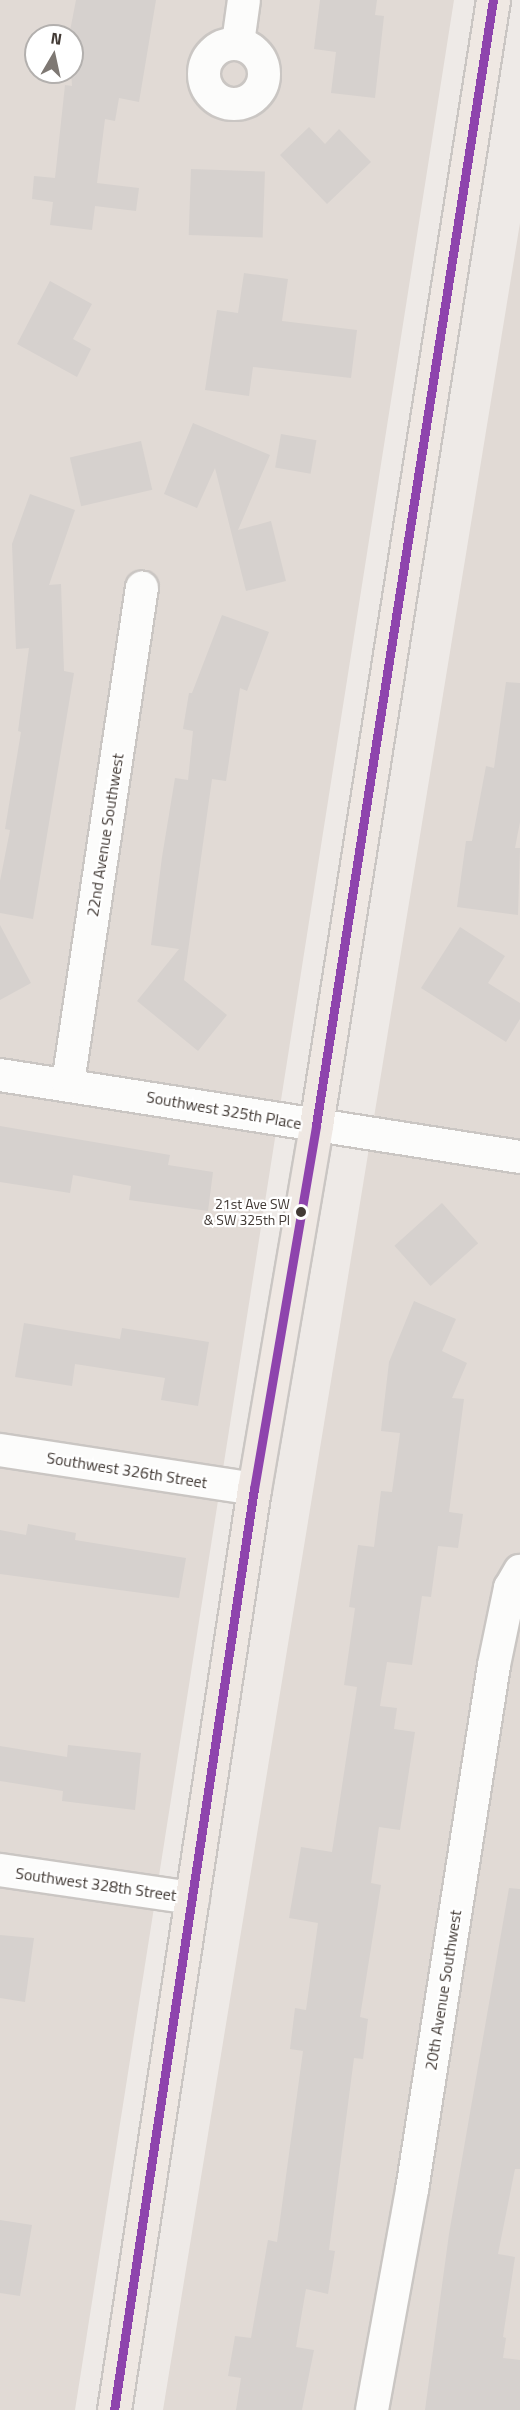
<!DOCTYPE html>
<style>
body{margin:0}
#map{position:relative;width:520px;height:2410px;overflow:hidden;background:#eeeae7;font-family:"Titillium Web",sans-serif}
div>[style]{position:absolute}
[style*='--x']{left:calc(var(--x)*1px);top:calc(var(--y)*1px);width:calc(var(--w)*1px);rotate:calc(var(--a)*1deg)}
.residential>*{inset:0;background:#e1dad5}
.building>*{inset:0;background:#d6d1ce;transform-origin:0 0}
.roads{filter:drop-shadow(2px 0 #cac6c3) drop-shadow(-2px 0 #cac6c3) drop-shadow(0 2px #cac6c3) drop-shadow(0 -2px #cac6c3)}
.street>*{height:32px;margin:-16px;padding:0 16px;transform-origin:16px;border-radius:16px;background:#fcfcfb}
.street>.ring{margin:-16px;padding:0;box-sizing:content-box;background:none;border:32px solid #fcfcfb;border-radius:50%}
.primary>*{height:33px;margin:-16.5px;padding:0 16.5px;transform-origin:16.5px;border-radius:16.5px;background:#efe8e3}
.bus-1>*{height:9px;margin:-4.5px;padding:0 4.5px;transform-origin:4.5px;border-radius:4.5px;background:#8e44ad}
.dots>*{width:16px;height:16px;translate:-50% -50%;box-sizing:border-box;border:3px solid #fff;border-radius:50%}
span{translate:-50% -50%;white-space:nowrap;text-align:center;line-height:1.15;-webkit-text-stroke:4.5px #fff;paint-order:stroke}
.bus-label{font-size:14px;color:#423a35}
.right{translate:-100% -50%;text-align:right}
.street-label{font-size:16px;color:#423a35}
.north{position:absolute;left:24px;top:24px;width:60px;height:60px;box-sizing:border-box;background:#fff;border:2px solid #b3b0ae;border-radius:50%;rotate:9deg;font-size:16px;font-weight:700;line-height:24px;text-align:center;color:#423a35}
.north::after{content:'';display:block;margin:auto;width:21px;height:27px;background:#7e7873;clip-path:polygon(50% 0,100% 100%,50% 72%,0 100%)}
</style>
<div id="map">
<div class="residential">
<div style="clip-path:polygon(evenodd,0 0,454px 0,75px 2410px,0 2410px,0 0,36px 36px,72px 36px,72px 72px,36px 72px,36px 36px)"></div>
<div style="clip-path:polygon(520px 223px,520px 2410px,163px 2410px)"></div>
</div>
<div class="building">
<div style="clip-path:polygon(76px 0,156px 0,139px 102px,119px 98px,115px 121px,105px 119px,97px 183px,139px 188px,136px 211px,95px 206px,92px 230px,50px 225px,53px 202px,32px 199px,34px 176px,55px 178px,65px 85px,72px 86px,69px 36px)"></div>
<div style="clip-path:polygon(320px 0,377px 0,375px 15px,384px 16px,375px 98px,331px 93px,336px 52px,314px 49px)"></div>
<div style="clip-path:polygon(309px 127px,325px 144px,339px 129px,371px 162px,327px 204px,280px 155px)"></div>
<div style="left:191px;top:169px;width:74px;height:66px;rotate:2deg"></div>
<div style="clip-path:polygon(244px 273px,288px 279px,282px 321px,357px 330px,351px 378px,253px 367px,249px 396px,205px 390px,217px 310px,238px 313px)"></div>
<div style="clip-path:polygon(50px 281px,92px 304px,73px 339px,91px 349px,77px 377px,17px 344px)"></div>
<div style="clip-path:polygon(193px 423px,270px 455px,238px 530px,271px 521px,286px 581px,246px 591px,215px 468px,197px 508px,164px 494px)"></div>
<div style="left:281px;top:434px;width:36px;height:34px;rotate:10deg"></div>
<div style="left:141px;top:441px;width:50px;height:73px;rotate:77deg"></div>
<div style="clip-path:polygon(30px 494px,75px 510px,49px 585px,61px 584px,64px 671px,74px 673px,33px 919px,0 913px,0 881px,10px 830px,5px 829px,21px 732px,18px 731px,29px 648px,16px 649px,12px 544px)"></div>
<div style="clip-path:polygon(222px 615px,269px 632px,247px 691px,240px 688px,226px 781px,212px 779px,184px 980px,227px 1015px,198px 1051px,137px 1001px,179px 949px,151px 945px,162px 857px,175px 778px,188px 780px,193px 731px,183px 729px,189px 693px,192px 693px)"></div>
<div style="clip-path:polygon(506px 682px,520px 683px,520px 822px,515px 848px,520px 848px,518px 915px,457px 907px,466px 841px,472px 841px,486px 766px,494px 768px)"></div>
<div style="clip-path:polygon(0 925px,31px 983px,0 1000px)"></div>
<div style="clip-path:polygon(460px 927px,505px 956px,488px 983px,520px 1003px,520px 1019px,506px 1042px,421px 988px)"></div>
<div style="clip-path:polygon(0 1126px,170px 1155px,168px 1165px,213px 1172px,208px 1211px,129px 1200px,131px 1186px,73px 1175px,70px 1193px,0 1182px)"></div>
<div style="left:442px;top:1203px;width:54px;height:64px;rotate:48deg"></div>
<div style="clip-path:polygon(414px 1301px,456px 1319px,442px 1351px,467px 1363px,452px 1398px,464px 1399px,449px 1512px,463px 1514px,458px 1548px,438px 1546px,431px 1597px,422px 1596px,412px 1665px,387px 1662px,380px 1706px,397px 1708px,394px 1729px,415px 1732px,400px 1830px,379px 1827px,371px 1883px,381px 1885px,360px 2017px,368px 2019px,363px 2059px,354px 2058px,329px 2250px,335px 2251px,328px 2294px,306px 2289px,296px 2347px,314px 2350px,302px 2410px,236px 2410px,241px 2378px,228px 2376px,235px 2336px,251px 2338px,268px 2240px,277px 2242px,303px 2051px,290px 2049px,295px 2008px,306px 2010px,318px 1923px,289px 1918px,301px 1847px,332px 1852px,357px 1687px,344px 1685px,355px 1608px,349px 1607px,358px 1545px,374px 1547px,381px 1491px,392px 1492px,400px 1433px,381px 1431px,389px 1362px)"></div>
<div style="clip-path:polygon(24px 1323px,120px 1339px,122px 1328px,209px 1342px,198px 1406px,161px 1400px,165px 1378px,75px 1364px,72px 1386px,15px 1377px)"></div>
<div style="clip-path:polygon(28px 1524px,76px 1533px,75px 1540px,186px 1558px,179px 1598px,0 1574px,0 1530px,26px 1535px)"></div>
<div style="clip-path:polygon(68px 1745px,141px 1753px,135px 1810px,62px 1801px,63px 1791px,0 1781px,0 1746px,67px 1757px)"></div>
<div style="clip-path:polygon(509px 1888px,520px 1889px,520px 2169px,515px 2169px,498px 2254px,515px 2257px,503px 2337px,506px 2338px,503px 2358px,520px 2360px,520px 2410px,425px 2410px,449px 2234px)"></div>
<div style="clip-path:polygon(0 1935px,34px 1938px,25px 2002px,0 1998px)"></div>
<div style="clip-path:polygon(0 2220px,32px 2225px,20px 2296px,0 2293px)"></div>
</div>
<div class="roads">
<div class="street">
<div style="--x:238;--y:43;--w:43;--a:-82.1"></div>
<div class="ring" style="left:204px;top:44px;width:28px;height:28px"></div>
<div style="--x:0;--y:1075;--w:526;--a:8.96"></div>
<div style="--x:68;--y:1083;--w:501;--a:-81.51"></div>
<div style="--x:0;--y:1450;--w:257;--a:8.7"></div>
<div style="--x:0;--y:1870;--w:195;--a:8.3"></div>
<div style="--x:372;--y:2410;--w:224;--a:-79.7"></div>
<div style="--x:412;--y:2190;--w:531;--a:-81.12"></div>
<div style="--x:494;--y:1665;--w:79;--a:-78.3"></div>
<div style="--x:510;--y:1588;--w:20;--a:-60"></div>
</div>
<div class="primary">
<div style="--x:114;--y:2410;--w:932;--a:-81.36"></div>
<div style="--x:254;--y:1489;--w:369;--a:-80.3"></div>
<div style="--x:316;--y:1125;--w:1139;--a:-81.06"></div>
</div>
</div>
<div class="bus-1">
<div style="--x:114;--y:2410;--w:932;--a:-81.36"></div>
<div style="--x:254;--y:1489;--w:369;--a:-80.3"></div>
<div style="--x:316;--y:1125;--w:1139;--a:-81.06"></div>
</div>
<div class="dots">
<div style="left:301px;top:1212px;background:#423a35"></div>
</div>
<div class="bus-label">
<span class="right" style="left:290px;top:1212px">21st Ave SW<br>&amp; SW 325th Pl</span>
</div>
<div class="street-label">
<span style="left:105px;top:835px;rotate:-81deg">22nd Avenue Southwest</span>
<span style="left:224px;top:1110px;rotate:10deg">Southwest 325th Place</span>
<span style="left:127px;top:1470px;rotate:9deg">Southwest 326th Street</span>
<span style="left:96px;top:1884px;rotate:8deg">Southwest 328th Street</span>
<span style="left:443px;top:1990px;rotate:-81deg">20th Avenue Southwest</span>
</div>
<div class="north">N</div>
</div>
